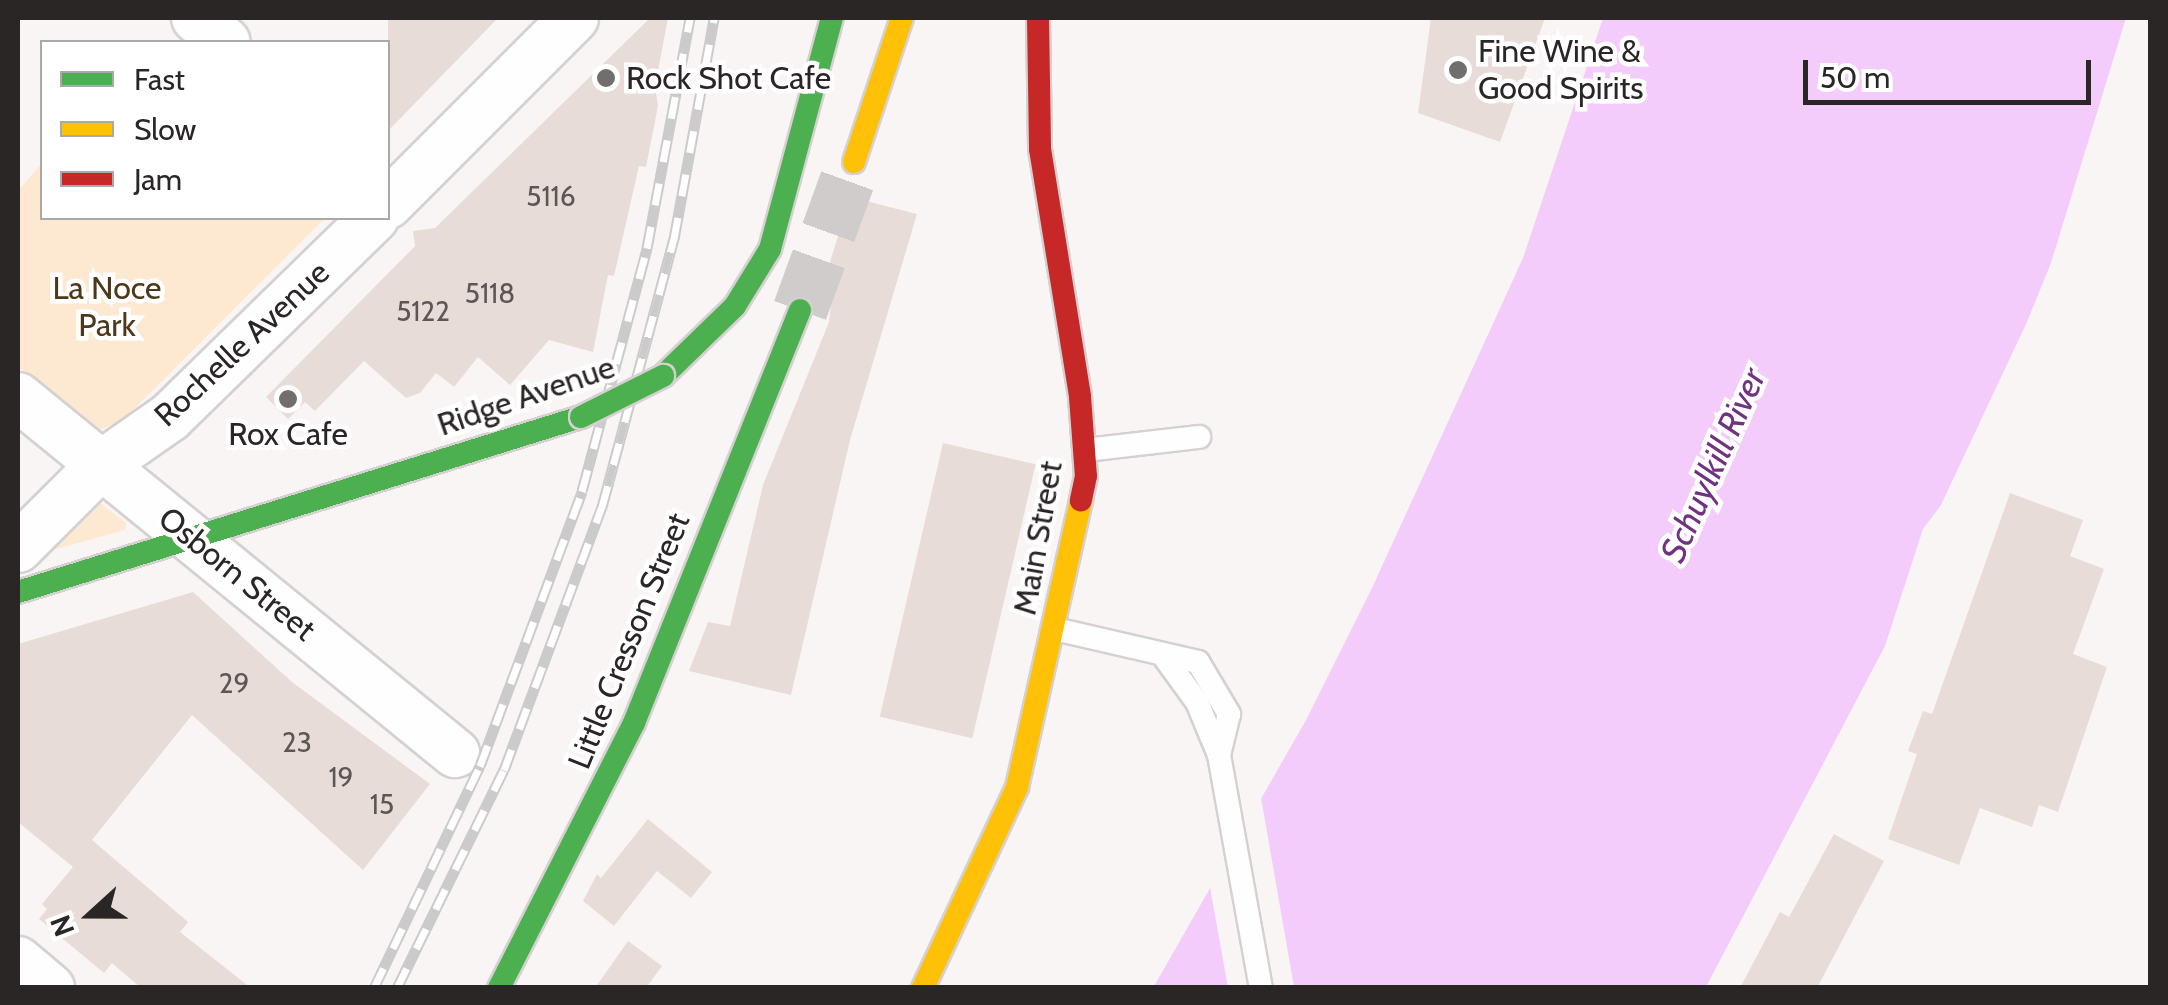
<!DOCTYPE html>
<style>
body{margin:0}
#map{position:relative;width:2168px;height:1005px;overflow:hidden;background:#faf5f5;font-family:Cabin,sans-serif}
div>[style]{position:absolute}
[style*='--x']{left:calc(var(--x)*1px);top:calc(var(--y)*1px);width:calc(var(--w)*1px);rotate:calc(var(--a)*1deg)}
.green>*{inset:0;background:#fde8d2}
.water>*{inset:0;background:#f4ccfb}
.pier>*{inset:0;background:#faf5f5}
.building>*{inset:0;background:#e8dcd9;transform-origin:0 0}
.secondary-tunnel>*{height:55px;margin-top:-27.5px;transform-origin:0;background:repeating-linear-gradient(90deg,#d0cccc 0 55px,transparent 0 83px)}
.roads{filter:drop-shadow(2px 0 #d5d1d1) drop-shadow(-2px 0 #d5d1d1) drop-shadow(0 2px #d5d1d1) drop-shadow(0 -2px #d5d1d1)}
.lane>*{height:22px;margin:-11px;padding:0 11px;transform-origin:11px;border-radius:11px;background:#fefefe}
.street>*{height:48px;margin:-24px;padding:0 24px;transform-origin:24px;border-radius:24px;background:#fefefe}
.fast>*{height:22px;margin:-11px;padding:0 11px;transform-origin:11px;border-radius:11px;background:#4caf50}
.slow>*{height:22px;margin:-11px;padding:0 11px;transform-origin:11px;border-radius:11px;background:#ffc107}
.jam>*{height:22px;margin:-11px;padding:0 11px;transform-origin:11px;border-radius:11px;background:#c62828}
.rail>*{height:11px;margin-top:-5.5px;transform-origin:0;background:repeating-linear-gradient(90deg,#fff 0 22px,#cccbcb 0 44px);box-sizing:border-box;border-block:2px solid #cccbcb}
.bridges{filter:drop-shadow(2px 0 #d5d1d1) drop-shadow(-2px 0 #d5d1d1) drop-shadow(0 2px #d5d1d1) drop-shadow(0 -2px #d5d1d1)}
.fast-bridge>*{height:22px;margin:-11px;padding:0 11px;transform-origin:11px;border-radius:11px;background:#4caf50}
.dots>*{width:28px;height:28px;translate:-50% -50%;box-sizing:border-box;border:5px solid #fff;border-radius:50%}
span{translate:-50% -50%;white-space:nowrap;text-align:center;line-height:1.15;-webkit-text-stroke:9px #fff;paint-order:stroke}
.number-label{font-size:28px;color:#5c5654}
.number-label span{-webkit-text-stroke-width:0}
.poi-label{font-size:32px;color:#2a2626}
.left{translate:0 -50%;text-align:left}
.park-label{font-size:32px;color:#4e381a}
.street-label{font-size:32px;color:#2a2626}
.water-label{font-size:35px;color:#71327f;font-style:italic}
.frame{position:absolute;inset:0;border:20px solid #2a2626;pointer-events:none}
.legend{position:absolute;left:40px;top:40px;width:350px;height:180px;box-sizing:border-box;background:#fff;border:2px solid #aaa8a8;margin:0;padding:12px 18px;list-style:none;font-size:30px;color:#2a2626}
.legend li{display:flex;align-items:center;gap:20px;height:50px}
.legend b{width:50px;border:2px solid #aaa8a8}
.north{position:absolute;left:40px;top:865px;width:100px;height:100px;-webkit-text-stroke:8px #fff;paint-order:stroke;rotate:249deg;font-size:28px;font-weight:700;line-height:40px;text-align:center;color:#2a2626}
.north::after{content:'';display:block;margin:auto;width:35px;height:45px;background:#2a2626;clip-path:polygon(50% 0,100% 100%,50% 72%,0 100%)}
.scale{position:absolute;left:1803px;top:60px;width:288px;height:45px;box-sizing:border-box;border:5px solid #2a2626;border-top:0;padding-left:12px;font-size:30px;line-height:35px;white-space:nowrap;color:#2a2626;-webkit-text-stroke:8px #fff;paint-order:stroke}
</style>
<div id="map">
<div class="green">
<div style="clip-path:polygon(42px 163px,42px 218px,325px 218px,121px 422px,97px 430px,18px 367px,18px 191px)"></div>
<div style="clip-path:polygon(98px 501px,126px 523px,125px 530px,45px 552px)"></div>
</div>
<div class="water">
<div style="clip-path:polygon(1603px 18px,2126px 18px,2051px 263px,2027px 322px,1941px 505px,1923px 529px,1885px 646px,1706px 987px,1153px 988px,1306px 720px,1372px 588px,1523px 258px)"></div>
</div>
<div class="pier">
<div style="clip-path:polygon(1260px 792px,1294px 987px,1228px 987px,1209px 882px)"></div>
</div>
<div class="building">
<div style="clip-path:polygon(388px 18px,498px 18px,388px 131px)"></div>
<div style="clip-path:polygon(650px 18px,668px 18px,655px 87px,658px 106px,646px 167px,639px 166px,614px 276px,608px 275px,593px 352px,549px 340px,510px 385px,478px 357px,454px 387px,436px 373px,420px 393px,406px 398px,364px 361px,315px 411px,305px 402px,288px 419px,266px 397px,415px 246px,413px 231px,435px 228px)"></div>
<div style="clip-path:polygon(1431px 18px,1545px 18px,1500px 142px,1418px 113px)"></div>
<div style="clip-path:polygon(850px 197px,917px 214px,850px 440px,791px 695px,689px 671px,708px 622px,730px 626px,763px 485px,829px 322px,831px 305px,822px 288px)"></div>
<div style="left:943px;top:443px;width:95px;height:281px;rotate:13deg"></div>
<div style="clip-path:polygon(2010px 493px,2083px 520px,2070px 556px,2104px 569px,2073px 654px,2107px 667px,2058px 812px,2039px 805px,2032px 827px,1980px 808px,1959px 865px,1888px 839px,1917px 754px,1908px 751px,1923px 711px,1932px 714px)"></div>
<div style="clip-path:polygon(193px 592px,292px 682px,430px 784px,363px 870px,192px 715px,92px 840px,188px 922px,180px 932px,251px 988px,141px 988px,112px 963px,104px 973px,39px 919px,47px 909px,42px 904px,73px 867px,18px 822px,18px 644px)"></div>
<div style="clip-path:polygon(648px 819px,712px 872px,691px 898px,657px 871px,614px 926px,583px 901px,597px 874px,601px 878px)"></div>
<div style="clip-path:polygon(1834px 834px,1884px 861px,1817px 988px,1740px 988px,1780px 912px,1789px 917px)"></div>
<div style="clip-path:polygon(628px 941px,662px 966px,646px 988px,595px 988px)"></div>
</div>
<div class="secondary-tunnel">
<div style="--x:800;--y:310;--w:158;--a:-70"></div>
</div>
<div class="roads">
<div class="lane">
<div style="--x:1086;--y:450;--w:114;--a:-6.6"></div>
<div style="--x:1055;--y:629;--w:147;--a:13"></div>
<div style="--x:1198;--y:662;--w:61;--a:59.2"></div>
<div style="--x:1229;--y:714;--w:42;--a:103.7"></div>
<div style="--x:1165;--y:658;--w:54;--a:54"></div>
<div style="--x:1197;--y:702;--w:57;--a:67.5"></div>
<div style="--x:1219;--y:755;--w:237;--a:79.8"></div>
</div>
<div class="street">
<div style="--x:196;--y:18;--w:38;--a:39"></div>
<div style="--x:388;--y:204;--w:263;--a:-45"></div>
<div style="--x:18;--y:397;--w:564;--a:39.17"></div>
<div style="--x:18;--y:548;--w:116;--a:-45"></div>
<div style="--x:100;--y:466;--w:85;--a:-35"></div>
<div style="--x:170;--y:417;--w:285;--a:-44.3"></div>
<div style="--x:18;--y:961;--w:42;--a:40.2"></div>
</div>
<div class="fast">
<div style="--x:663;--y:376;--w:100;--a:-44.2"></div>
<div style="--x:735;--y:306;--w:67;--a:-58.4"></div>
<div style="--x:770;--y:249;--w:239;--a:-75"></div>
<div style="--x:18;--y:592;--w:590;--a:-17.27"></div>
<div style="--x:499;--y:988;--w:297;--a:-63"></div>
<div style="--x:634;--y:723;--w:445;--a:-68.1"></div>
</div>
<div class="slow">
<div style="--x:854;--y:162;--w:152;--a:-71.6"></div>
<div style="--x:923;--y:988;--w:222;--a:-64.9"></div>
<div style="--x:1017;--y:787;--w:294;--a:-77.4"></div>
</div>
<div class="jam">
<div style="--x:1038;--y:18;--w:131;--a:89.1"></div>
<div style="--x:1040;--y:149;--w:251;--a:80.8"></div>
<div style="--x:1080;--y:397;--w:79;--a:85.7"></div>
<div style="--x:1086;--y:476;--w:25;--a:102"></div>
</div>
</div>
<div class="rail">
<div style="--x:374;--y:988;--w:246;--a:-64.5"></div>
<div style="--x:480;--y:766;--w:293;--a:-69.6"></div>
<div style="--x:582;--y:491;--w:252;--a:-75"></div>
<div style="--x:647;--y:248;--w:234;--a:-79.4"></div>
<div style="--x:397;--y:988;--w:243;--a:-63.9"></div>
<div style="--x:504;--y:770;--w:281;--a:-69.6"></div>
<div style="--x:602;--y:507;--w:278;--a:-75"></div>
<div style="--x:674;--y:239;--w:225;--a:-79.7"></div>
</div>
<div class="bridges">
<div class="fast-bridge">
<div style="--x:581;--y:417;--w:92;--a:-26.6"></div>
</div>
</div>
<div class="dots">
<div style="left:1458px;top:70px;background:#736e6e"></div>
<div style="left:606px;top:78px;background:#736e6e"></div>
<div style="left:288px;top:399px;background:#736e6e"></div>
</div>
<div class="number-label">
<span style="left:551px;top:196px">5116</span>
<span style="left:490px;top:293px">5118</span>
<span style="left:423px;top:311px">5122</span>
<span style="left:234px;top:683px">29</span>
<span style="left:297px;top:742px">23</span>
<span style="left:341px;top:777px">19</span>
<span style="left:382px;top:804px">15</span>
</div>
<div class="poi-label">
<span class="left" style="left:1478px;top:70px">Fine Wine &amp;<br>Good Spirits</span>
<span class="left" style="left:626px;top:78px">Rock Shot Cafe</span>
<span style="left:288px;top:434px">Rox Cafe</span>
</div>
<div class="park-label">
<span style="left:107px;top:307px">La Noce<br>Park</span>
</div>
<div class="street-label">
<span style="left:242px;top:344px;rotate:-43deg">Rochelle Avenue</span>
<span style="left:526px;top:396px;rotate:-19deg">Ridge Avenue</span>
<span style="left:1038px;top:538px;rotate:-80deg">Main Street</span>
<span style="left:237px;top:574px;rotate:39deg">Osborn Street</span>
<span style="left:629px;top:641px;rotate:-68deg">Little Cresson Street</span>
</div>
<div class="water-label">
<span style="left:1713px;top:465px;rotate:-66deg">Schuylkill River</span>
</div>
<div class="frame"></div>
<ul class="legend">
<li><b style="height:12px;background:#4caf50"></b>Fast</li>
<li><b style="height:12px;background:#ffc107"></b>Slow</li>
<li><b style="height:12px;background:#c62828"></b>Jam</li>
</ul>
<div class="north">N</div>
<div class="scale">50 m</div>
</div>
